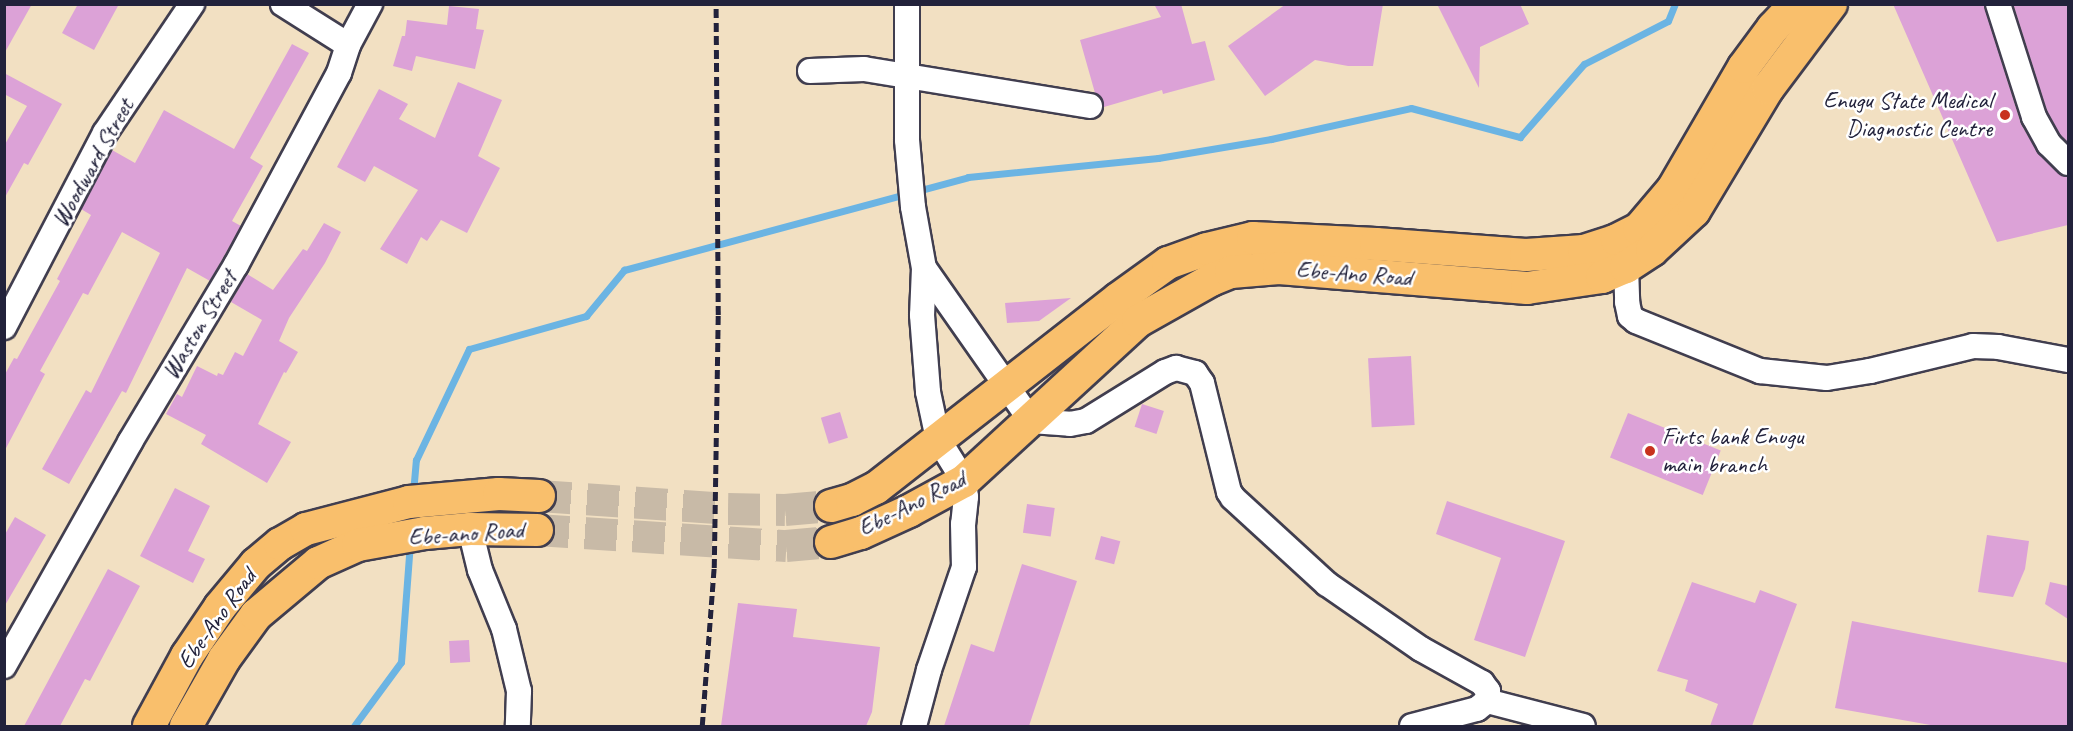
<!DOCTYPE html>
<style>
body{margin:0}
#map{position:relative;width:2073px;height:731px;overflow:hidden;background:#f2e0c2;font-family:Caveat,sans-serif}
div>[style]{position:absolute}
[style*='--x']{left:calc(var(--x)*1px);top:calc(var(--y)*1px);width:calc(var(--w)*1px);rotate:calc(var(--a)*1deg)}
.stream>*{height:7px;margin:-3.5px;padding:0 3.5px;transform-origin:3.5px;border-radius:3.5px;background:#6bb4e3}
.building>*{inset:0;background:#dca2d7;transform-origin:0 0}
.major-tunnel>*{height:32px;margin-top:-16px;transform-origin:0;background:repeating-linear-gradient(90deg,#c8baa7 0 32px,transparent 0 48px)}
.roads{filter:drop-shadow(2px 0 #413e4f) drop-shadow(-2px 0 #413e4f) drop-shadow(0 2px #413e4f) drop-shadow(0 -2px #413e4f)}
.minor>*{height:24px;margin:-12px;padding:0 12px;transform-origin:12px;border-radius:12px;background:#fff}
.major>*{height:32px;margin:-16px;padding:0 16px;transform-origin:16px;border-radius:16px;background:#f9bf6c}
.rail>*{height:4.5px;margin-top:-2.25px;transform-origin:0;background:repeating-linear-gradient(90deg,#22223b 0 9px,transparent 0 13.5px)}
.dots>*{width:16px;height:16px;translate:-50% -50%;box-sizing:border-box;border:3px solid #fff;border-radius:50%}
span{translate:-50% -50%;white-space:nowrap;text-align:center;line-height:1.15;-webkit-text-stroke:5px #fff;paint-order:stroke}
.poi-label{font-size:24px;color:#22223b}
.right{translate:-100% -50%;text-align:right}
.left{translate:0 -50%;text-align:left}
.street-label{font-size:24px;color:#22223b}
.frame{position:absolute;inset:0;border:6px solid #22223b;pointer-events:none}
</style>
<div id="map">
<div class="stream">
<div style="--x:413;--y:493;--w:33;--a:-85"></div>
<div style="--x:416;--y:460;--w:123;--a:-64.5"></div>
<div style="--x:469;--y:349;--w:122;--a:-15.8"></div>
<div style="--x:586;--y:316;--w:60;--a:-50.4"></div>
<div style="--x:624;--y:270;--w:356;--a:-15.1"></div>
<div style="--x:968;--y:177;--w:191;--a:-5.7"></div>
<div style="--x:1158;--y:158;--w:115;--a:-9.5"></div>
<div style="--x:1271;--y:139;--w:143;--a:-12.5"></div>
<div style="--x:1411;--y:108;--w:113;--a:14.9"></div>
<div style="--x:1520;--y:137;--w:97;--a:-48.8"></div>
<div style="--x:1584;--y:64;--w:94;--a:-27.1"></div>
<div style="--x:1668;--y:21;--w:18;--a:-68"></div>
<div style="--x:354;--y:726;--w:79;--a:-53.7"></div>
<div style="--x:401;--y:662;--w:119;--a:-85.7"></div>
</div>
<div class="building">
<div style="clip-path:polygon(4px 4px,32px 4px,4px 54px)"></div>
<div style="clip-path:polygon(78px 4px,119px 4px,94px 50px,62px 33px)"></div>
<div style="clip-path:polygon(1154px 4px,1181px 4px,1192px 44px,1205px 41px,1215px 80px,1163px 94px,1162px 90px,1104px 107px,1103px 100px,1095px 93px,1080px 40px,1161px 17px)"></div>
<div style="clip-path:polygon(1286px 4px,1383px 4px,1373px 66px,1348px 66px,1315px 60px,1265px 96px,1228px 46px)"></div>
<div style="clip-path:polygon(1437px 4px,1520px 4px,1529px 24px,1480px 47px,1479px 88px)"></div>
<div style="clip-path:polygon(1893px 4px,1984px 4px,2021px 124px,2039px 154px,2058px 173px,2068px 177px,2068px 225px,1997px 242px)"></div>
<div style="clip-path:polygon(2013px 4px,2068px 4px,2068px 143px,2060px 135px,2047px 111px)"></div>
<div style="clip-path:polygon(449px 6px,479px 9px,476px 29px,484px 30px,475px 69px,416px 56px,412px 71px,393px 66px,402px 36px,405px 36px,407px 20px,447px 25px)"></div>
<div style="clip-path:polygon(292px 44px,309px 53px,250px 158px,263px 166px,232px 221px,241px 226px,210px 281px,187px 268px,126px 393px,122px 391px,69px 484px,42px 469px,86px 390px,91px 393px,160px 253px,122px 232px,88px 295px,83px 293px,40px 371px,45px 374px,4px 452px,4px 376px,14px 358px,17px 359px,60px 281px,57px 279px,91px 215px,81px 209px,112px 150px,135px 163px,164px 110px,234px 149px)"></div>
<div style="clip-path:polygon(4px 73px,62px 104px,28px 165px,24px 163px,4px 199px,4px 146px,27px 106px,4px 94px)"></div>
<div style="clip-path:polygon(458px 82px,502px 100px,478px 156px,500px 168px,467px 233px,441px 220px,427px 241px,421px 237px,407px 264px,380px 249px,418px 190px,374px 166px,365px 182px,337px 167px,379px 89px,408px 104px,399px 119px,435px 138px)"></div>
<div style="clip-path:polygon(324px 223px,341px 232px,325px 263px,289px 318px,279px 341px,298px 352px,286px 373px,284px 372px,258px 424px,291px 442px,267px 483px,201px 444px,206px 435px,166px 414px,177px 394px,182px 397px,197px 366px,217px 376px,218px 373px,223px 375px,235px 352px,243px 356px,262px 320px,231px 302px,247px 274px,273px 290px,303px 249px,307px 251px)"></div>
<div style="clip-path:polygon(1071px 298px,1039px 321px,1007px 323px,1005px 303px)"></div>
<div style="left:1411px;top:356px;width:69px;height:43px;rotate:87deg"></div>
<div style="left:1142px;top:404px;width:23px;height:24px;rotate:18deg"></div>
<div style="left:840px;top:412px;width:27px;height:20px;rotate:73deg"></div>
<div style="left:1628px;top:413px;width:100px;height:48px;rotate:22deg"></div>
<div style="clip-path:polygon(175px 488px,210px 506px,188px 551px,205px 559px,193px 583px,140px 556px)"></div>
<div style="clip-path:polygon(1447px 501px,1565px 541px,1525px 657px,1474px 640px,1501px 558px,1436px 534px)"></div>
<div style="left:1027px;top:504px;width:28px;height:29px;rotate:8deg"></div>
<div style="clip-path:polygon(15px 517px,46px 535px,4px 607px,4px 536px)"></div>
<div style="clip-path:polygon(1987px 535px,2029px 541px,2025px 569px,2013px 597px,1978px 592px)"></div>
<div style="left:1101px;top:536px;width:20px;height:24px;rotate:15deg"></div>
<div style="clip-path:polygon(1022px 564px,1077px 581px,1029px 726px,944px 726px,971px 644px,994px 652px)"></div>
<div style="clip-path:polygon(108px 569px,140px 586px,90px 681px,85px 679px,60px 726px,24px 726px)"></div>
<div style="clip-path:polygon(1692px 582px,1755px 603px,1760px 590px,1797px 604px,1752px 726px,1710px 726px,1718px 704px,1685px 691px,1688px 680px,1657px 671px)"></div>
<div style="clip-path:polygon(2050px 582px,2068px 586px,2068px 619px,2045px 604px)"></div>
<div style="clip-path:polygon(738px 603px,797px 609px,793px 637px,880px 647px,872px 712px,866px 726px,721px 726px)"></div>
<div style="clip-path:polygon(1852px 621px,2068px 663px,2068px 726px,1936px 726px,1835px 708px)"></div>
<div style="left:469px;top:640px;width:22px;height:20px;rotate:87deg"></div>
</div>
<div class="major-tunnel">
<div style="--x:539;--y:496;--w:189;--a:3.9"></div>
<div style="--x:728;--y:509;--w:57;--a:1"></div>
<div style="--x:785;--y:510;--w:46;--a:-5"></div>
<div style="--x:537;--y:530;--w:250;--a:3.7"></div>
<div style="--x:786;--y:546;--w:45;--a:-5.1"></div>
</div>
<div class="roads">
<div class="minor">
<div style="--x:907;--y:4;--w:136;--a:90"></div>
<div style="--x:907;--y:140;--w:67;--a:84.9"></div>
<div style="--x:913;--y:207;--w:62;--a:79.8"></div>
<div style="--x:924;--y:268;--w:47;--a:92.4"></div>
<div style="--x:922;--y:315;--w:77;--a:85.5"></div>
<div style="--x:928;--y:392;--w:48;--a:78"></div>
<div style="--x:938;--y:439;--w:49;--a:58.2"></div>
<div style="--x:964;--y:481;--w:16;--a:83"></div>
<div style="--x:966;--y:497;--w:27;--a:96"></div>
<div style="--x:963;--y:524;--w:43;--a:88.7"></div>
<div style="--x:964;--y:567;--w:109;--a:108.8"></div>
<div style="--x:929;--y:670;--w:58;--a:105"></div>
<div style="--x:1998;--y:4;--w:119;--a:72.3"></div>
<div style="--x:2034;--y:117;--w:31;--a:61"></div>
<div style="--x:2049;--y:144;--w:27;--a:45"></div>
<div style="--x:348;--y:45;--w:47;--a:-61.8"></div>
<div style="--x:810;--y:71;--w:54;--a:-2.1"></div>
<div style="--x:864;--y:69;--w:229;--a:9.3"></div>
<div style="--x:1626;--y:267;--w:35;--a:88"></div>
<div style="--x:1627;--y:302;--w:14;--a:78"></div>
<div style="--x:1630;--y:316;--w:8;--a:40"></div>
<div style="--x:1636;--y:321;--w:134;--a:22"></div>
<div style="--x:1760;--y:371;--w:67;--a:6"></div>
<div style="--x:1827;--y:378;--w:44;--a:-9.2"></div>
<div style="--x:1870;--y:371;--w:106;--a:-13.6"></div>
<div style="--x:1973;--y:346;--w:25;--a:2"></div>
<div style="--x:1998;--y:347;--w:71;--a:10.5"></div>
<div style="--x:924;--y:268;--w:187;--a:55"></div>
<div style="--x:1031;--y:421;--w:39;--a:4"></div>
<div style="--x:1070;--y:424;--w:16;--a:-11"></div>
<div style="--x:1086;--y:421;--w:93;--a:-31.8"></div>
<div style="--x:1165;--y:372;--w:12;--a:-20"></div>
<div style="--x:1176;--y:368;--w:20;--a:15"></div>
<div style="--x:1195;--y:373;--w:12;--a:55"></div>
<div style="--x:1202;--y:383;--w:112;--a:76.1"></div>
<div style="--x:1229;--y:492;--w:7;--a:56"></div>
<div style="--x:1233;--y:498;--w:127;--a:42.5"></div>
<div style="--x:1327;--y:584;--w:114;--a:34.7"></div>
<div style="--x:1421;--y:649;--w:70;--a:29.1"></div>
<div style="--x:1482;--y:683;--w:10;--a:53"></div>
<div style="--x:1488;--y:691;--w:10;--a:96"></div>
<div style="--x:4;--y:327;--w:219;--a:-62.5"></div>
<div style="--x:105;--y:133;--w:156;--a:-56"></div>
<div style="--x:470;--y:529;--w:42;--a:76.3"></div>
<div style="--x:480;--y:570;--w:64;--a:67.9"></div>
<div style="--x:504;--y:629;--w:64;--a:76.4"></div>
<div style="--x:519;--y:691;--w:35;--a:92"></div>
<div style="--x:4;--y:666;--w:257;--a:-60.6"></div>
<div style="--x:130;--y:442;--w:206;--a:-59.1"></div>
<div style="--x:236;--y:265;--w:218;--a:-61.8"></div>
<div style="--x:339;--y:73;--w:29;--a:-72"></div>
<div style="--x:348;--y:45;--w:77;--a:-147.8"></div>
<div style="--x:1412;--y:726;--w:67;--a:-14.7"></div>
<div style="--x:1477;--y:709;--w:13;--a:-39"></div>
<div style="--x:1487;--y:701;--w:99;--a:14.6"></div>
</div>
<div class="major">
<div style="--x:831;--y:506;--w:22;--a:-16"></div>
<div style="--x:852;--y:500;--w:27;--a:-27"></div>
<div style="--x:876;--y:488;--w:307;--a:-38"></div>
<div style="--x:1118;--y:299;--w:62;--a:-35.8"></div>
<div style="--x:1168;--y:263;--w:41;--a:-19.7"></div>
<div style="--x:1207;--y:249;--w:47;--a:-13.4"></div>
<div style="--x:1253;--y:238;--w:123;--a:2.8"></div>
<div style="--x:1376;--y:244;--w:150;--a:4.2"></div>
<div style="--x:1526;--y:255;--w:58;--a:-3.9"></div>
<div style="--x:1584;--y:251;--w:35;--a:-18"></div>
<div style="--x:1617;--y:240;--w:25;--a:-27"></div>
<div style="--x:1639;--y:229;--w:52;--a:-49.6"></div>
<div style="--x:1673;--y:189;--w:141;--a:-59.8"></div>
<div style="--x:1744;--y:67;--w:49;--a:-53.4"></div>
<div style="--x:1773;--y:28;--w:33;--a:-47"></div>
<div style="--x:831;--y:542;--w:31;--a:-17"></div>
<div style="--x:861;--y:533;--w:53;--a:-24.6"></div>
<div style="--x:909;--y:511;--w:63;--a:-28.6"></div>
<div style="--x:964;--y:481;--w:236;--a:-42.6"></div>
<div style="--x:1138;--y:321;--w:84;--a:-29.3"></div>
<div style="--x:1211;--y:280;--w:22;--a:-22"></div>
<div style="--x:1231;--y:272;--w:48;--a:-4.8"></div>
<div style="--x:1279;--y:268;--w:249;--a:4.6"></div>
<div style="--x:1527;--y:288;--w:76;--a:-8.3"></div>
<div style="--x:1602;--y:277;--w:26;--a:-23"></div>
<div style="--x:1626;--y:267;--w:31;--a:-33"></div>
<div style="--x:1652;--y:250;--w:57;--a:-42.9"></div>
<div style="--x:1694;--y:211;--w:144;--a:-59"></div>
<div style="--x:1768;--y:88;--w:105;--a:-53.1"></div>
<div style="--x:149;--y:726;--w:80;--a:-61.5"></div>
<div style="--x:187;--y:656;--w:59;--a:-56"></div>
<div style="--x:220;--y:607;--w:56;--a:-50.1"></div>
<div style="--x:256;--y:564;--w:31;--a:-40"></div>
<div style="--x:280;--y:544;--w:30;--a:-30"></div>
<div style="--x:306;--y:529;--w:106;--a:-14.7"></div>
<div style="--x:409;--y:502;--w:90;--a:-5.1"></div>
<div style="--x:499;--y:494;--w:40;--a:2.9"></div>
<div style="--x:186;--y:726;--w:77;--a:-60.4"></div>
<div style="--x:224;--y:659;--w:54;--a:-54"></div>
<div style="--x:256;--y:615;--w:81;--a:-40"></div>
<div style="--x:318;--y:563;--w:44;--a:-24.2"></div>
<div style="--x:358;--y:545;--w:68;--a:-10.2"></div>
<div style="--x:425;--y:533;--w:45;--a:-5.1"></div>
<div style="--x:470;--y:529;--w:67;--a:0.9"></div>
</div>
</div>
<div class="rail">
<div style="--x:702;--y:726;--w:158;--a:-85.7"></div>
<div style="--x:714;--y:568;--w:253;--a:-89.1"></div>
<div style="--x:718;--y:315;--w:311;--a:-90.4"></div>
</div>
<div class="dots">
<div style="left:2005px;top:115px;background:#c8321e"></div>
<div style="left:1650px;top:451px;background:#c8321e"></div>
</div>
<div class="poi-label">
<span class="right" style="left:1992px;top:115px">Enugu State Medical<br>Diagnostic Centre</span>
<span class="left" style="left:1662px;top:451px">Firts bank Enugu<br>main branch</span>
</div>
<div class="street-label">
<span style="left:93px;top:163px;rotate:-61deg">Woodward Street</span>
<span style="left:1354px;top:274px;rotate:4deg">Ebe-Ano Road</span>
<span style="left:200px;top:325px;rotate:-59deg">Waston Street</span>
<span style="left:912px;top:504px;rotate:-27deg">Ebe-Ano Road</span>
<span style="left:466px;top:534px;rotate:-4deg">Ebe-ano Road</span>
<span style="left:217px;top:619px;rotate:-54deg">Ebe-Ano Road</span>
</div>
<div class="frame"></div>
</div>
